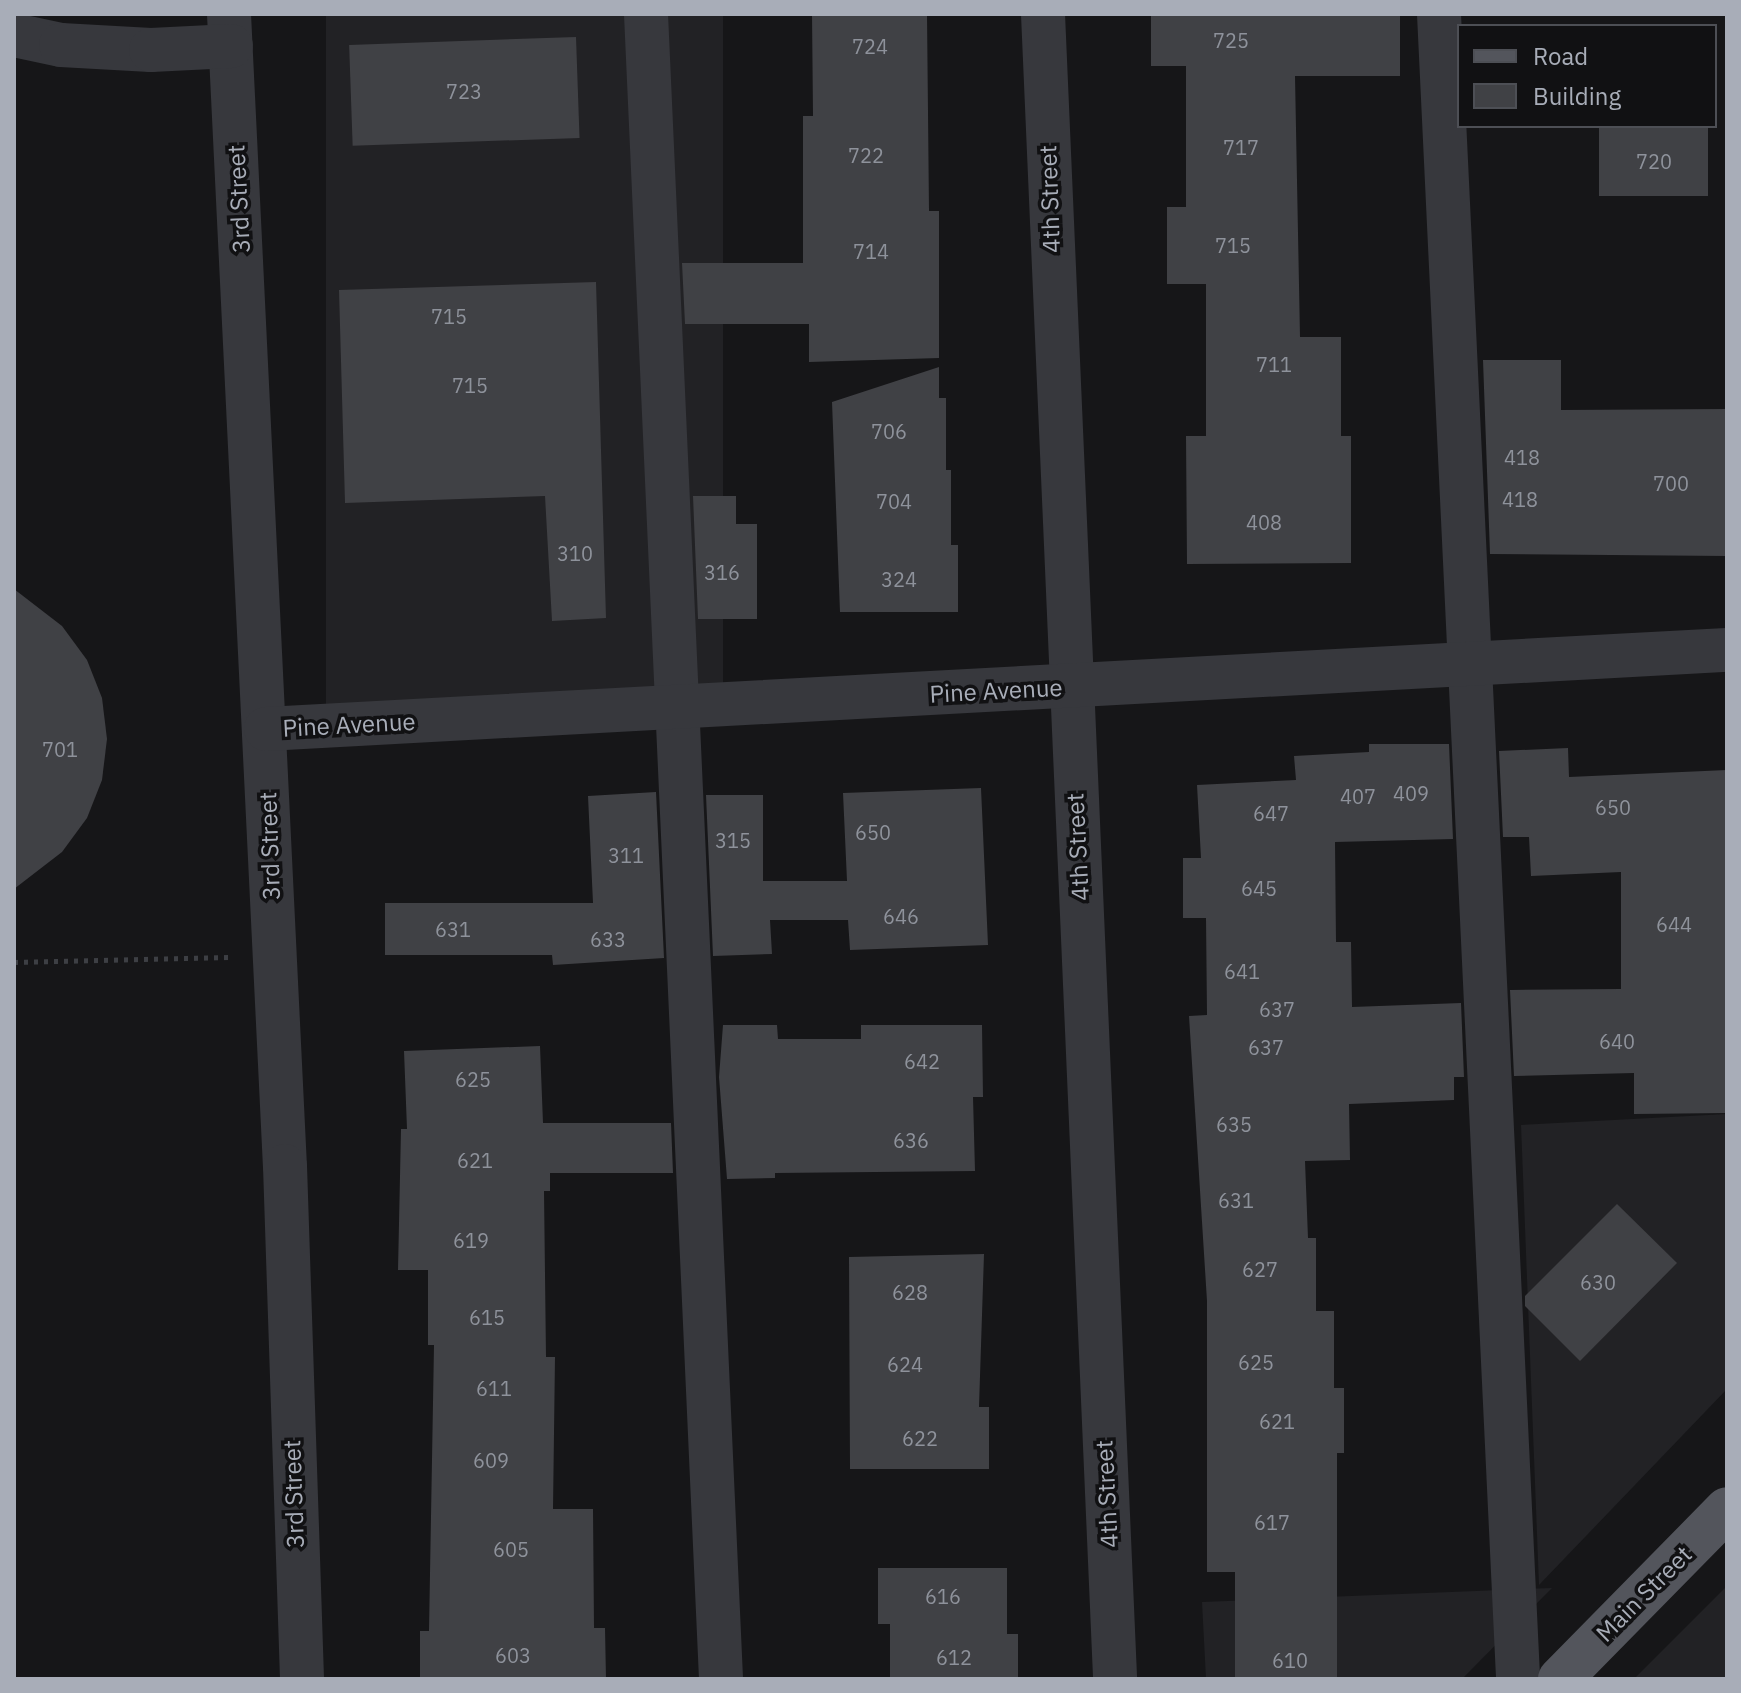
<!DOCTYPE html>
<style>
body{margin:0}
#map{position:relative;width:1741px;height:1693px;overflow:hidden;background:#161618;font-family:"IBM Plex Sans",sans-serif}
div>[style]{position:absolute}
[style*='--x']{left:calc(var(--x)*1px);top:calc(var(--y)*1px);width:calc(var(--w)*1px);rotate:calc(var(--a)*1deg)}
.built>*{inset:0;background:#222225;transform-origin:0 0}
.building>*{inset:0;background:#404145;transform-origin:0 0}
.path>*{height:5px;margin-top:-2.5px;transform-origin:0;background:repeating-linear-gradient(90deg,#3d3f44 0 4px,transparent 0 10px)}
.minor>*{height:44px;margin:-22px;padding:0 22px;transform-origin:22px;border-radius:22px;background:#37383d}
.major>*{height:44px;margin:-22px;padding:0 22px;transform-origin:22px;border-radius:22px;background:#53555c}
span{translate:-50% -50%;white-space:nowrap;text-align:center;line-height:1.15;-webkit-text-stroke:7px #111113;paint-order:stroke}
.number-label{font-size:20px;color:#8e929b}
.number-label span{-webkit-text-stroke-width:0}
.street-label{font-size:24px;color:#a8adb8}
.frame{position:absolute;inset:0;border:16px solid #a8adb8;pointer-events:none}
.legend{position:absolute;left:1457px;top:24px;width:260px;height:104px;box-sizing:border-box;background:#111113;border:2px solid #4d4f55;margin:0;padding:10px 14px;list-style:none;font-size:24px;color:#a8adb8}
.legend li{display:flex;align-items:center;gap:16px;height:40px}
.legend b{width:40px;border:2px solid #4d4f55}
</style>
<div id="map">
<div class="built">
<div style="left:326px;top:14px;width:397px;height:691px"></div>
<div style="clip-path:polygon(1727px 1114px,1727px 1389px,1539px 1585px,1521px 1125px)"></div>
<div style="clip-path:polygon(1727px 1586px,1727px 1679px,1634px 1679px)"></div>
<div style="clip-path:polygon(1552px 1588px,1462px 1679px,1206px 1679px,1202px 1602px)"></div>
</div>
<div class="building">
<div style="clip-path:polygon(812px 14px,927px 14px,929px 211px,939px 211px,939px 358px,809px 362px,809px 324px,685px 324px,682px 263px,803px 263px,803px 116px,813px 116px)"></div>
<div style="clip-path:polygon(1151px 14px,1400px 14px,1400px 76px,1295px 76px,1300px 337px,1341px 337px,1341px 436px,1351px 436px,1351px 563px,1187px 564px,1186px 436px,1206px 436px,1206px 284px,1167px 284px,1167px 207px,1186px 207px,1186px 66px,1151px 66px)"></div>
<div style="left:576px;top:37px;width:101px;height:227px;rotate:88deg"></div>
<div style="left:1599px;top:126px;width:109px;height:70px"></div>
<div style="clip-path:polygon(596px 282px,606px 618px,552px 621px,545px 496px,345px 503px,339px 290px)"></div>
<div style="clip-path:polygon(1483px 360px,1561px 360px,1561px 410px,1727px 409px,1727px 556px,1490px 554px)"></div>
<div style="clip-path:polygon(939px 367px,939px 398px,946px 398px,946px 470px,951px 470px,951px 545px,958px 545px,958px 612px,840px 612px,832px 402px)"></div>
<div style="clip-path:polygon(693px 496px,736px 496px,736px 524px,757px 524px,757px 619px,698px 619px)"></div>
<div style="clip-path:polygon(14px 589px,62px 626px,87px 660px,102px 698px,107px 739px,102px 780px,87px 818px,62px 852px,14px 889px)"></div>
<div style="clip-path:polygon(1369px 744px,1449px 744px,1453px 839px,1335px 842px,1336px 942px,1351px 942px,1352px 1007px,1461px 1003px,1464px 1077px,1454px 1077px,1454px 1100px,1349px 1104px,1350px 1160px,1305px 1161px,1308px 1238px,1316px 1238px,1316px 1311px,1334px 1311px,1334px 1388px,1344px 1388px,1344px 1453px,1337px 1453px,1337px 1679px,1235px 1679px,1235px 1572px,1207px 1572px,1207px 1301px,1189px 1016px,1207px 1015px,1206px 918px,1183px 918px,1183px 858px,1201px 858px,1197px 785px,1296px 780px,1294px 756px,1369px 752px)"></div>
<div style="clip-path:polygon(1568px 748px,1569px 777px,1727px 770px,1727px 1113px,1634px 1114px,1634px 1073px,1514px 1076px,1510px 990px,1621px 989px,1621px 872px,1531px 876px,1529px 837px,1503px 837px,1499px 751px)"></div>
<div style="clip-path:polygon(981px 788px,988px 945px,850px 950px,848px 920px,770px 920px,772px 954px,713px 956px,706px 795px,763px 795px,763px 881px,847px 881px,843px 793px)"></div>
<div style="clip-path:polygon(656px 792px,664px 958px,553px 965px,552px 955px,385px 955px,385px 903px,593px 903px,588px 796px)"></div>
<div style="clip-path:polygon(723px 1025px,777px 1025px,778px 1039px,861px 1039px,861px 1025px,982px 1025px,983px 1097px,973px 1097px,975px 1171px,775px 1173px,775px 1178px,727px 1179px,719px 1077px)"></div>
<div style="clip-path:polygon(540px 1046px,543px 1123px,671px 1123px,673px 1173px,550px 1173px,550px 1191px,544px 1191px,546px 1357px,555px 1357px,553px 1509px,593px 1509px,594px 1628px,605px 1628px,606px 1679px,420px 1679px,420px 1631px,429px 1631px,434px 1345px,428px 1345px,428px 1270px,398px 1270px,401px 1129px,407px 1129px,404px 1051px)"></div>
<div style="clip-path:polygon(1617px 1204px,1677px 1263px,1580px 1361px,1525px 1306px,1525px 1296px)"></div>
<div style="clip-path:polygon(984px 1254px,979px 1407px,989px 1407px,989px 1469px,850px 1469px,849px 1257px)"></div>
<div style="clip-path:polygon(878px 1568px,1007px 1568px,1007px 1634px,1018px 1634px,1018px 1679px,890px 1679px,890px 1624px,878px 1624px)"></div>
</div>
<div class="path">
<div style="--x:14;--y:962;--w:215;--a:-1.3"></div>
</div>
<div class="minor">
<div style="--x:229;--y:14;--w:1153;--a:87.22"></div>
<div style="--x:285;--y:1166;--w:513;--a:88.1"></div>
<div style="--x:646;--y:14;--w:1667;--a:87.42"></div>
<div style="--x:1043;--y:14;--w:1667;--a:87.52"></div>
<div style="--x:1439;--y:14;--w:1667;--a:87.28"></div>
<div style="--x:14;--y:35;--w:48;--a:12"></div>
<div style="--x:61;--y:45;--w:90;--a:3.2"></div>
<div style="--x:151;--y:50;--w:80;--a:-2.9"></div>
<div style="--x:266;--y:729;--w:1463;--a:-3.1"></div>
</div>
<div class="major">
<div style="--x:1560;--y:1679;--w:238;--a:-45.5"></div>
</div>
<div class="number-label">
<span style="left:1231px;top:40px">725</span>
<span style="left:870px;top:46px">724</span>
<span style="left:464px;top:91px">723</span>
<span style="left:1241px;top:147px">717</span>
<span style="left:866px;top:155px">722</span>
<span style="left:1654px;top:161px">720</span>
<span style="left:1233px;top:245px">715</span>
<span style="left:871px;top:251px">714</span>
<span style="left:449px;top:316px">715</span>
<span style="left:1274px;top:364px">711</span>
<span style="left:470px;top:385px">715</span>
<span style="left:889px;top:431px">706</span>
<span style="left:1522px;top:457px">418</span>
<span style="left:1671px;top:483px">700</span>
<span style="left:1520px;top:499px">418</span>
<span style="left:894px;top:501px">704</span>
<span style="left:1264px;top:522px">408</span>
<span style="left:575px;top:553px">310</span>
<span style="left:722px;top:572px">316</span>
<span style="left:899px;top:579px">324</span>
<span style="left:60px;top:749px">701</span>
<span style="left:1411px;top:793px">409</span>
<span style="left:1358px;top:796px">407</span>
<span style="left:1613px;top:807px">650</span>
<span style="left:1271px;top:813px">647</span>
<span style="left:873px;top:832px">650</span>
<span style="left:733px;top:840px">315</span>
<span style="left:626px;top:855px">311</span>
<span style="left:1259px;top:888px">645</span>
<span style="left:901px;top:916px">646</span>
<span style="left:1674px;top:924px">644</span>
<span style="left:453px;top:929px">631</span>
<span style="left:608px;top:939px">633</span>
<span style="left:1242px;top:971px">641</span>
<span style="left:1277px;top:1009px">637</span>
<span style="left:1617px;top:1041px">640</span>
<span style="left:1266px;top:1047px">637</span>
<span style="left:922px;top:1061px">642</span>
<span style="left:473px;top:1079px">625</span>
<span style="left:1234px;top:1124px">635</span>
<span style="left:911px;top:1140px">636</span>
<span style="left:475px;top:1160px">621</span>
<span style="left:1236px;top:1200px">631</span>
<span style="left:471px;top:1240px">619</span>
<span style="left:1260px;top:1269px">627</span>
<span style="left:1598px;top:1282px">630</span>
<span style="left:910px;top:1292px">628</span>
<span style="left:487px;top:1317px">615</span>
<span style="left:1256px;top:1362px">625</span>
<span style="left:905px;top:1364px">624</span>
<span style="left:494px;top:1388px">611</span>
<span style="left:1277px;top:1421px">621</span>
<span style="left:920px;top:1438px">622</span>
<span style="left:491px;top:1460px">609</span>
<span style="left:1272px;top:1522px">617</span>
<span style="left:511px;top:1549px">605</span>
<span style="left:943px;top:1596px">616</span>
<span style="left:513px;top:1655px">603</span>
<span style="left:954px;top:1657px">612</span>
<span style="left:1290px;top:1660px">610</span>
</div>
<div class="street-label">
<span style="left:239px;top:199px;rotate:-93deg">3rd Street</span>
<span style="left:1050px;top:199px;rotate:-92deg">4th Street</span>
<span style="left:996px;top:691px;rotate:-3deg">Pine Avenue</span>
<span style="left:349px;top:725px;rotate:-3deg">Pine Avenue</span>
<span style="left:270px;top:846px;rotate:-92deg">3rd Street</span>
<span style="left:1078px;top:847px;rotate:-93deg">4th Street</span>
<span style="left:294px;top:1494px;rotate:-92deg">3rd Street</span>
<span style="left:1107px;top:1494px;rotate:-93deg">4th Street</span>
<span style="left:1644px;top:1594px;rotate:-45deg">Main Street</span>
</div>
<div class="frame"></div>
<ul class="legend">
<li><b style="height:10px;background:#53555c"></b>Road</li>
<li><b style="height:22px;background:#404145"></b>Building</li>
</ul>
</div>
